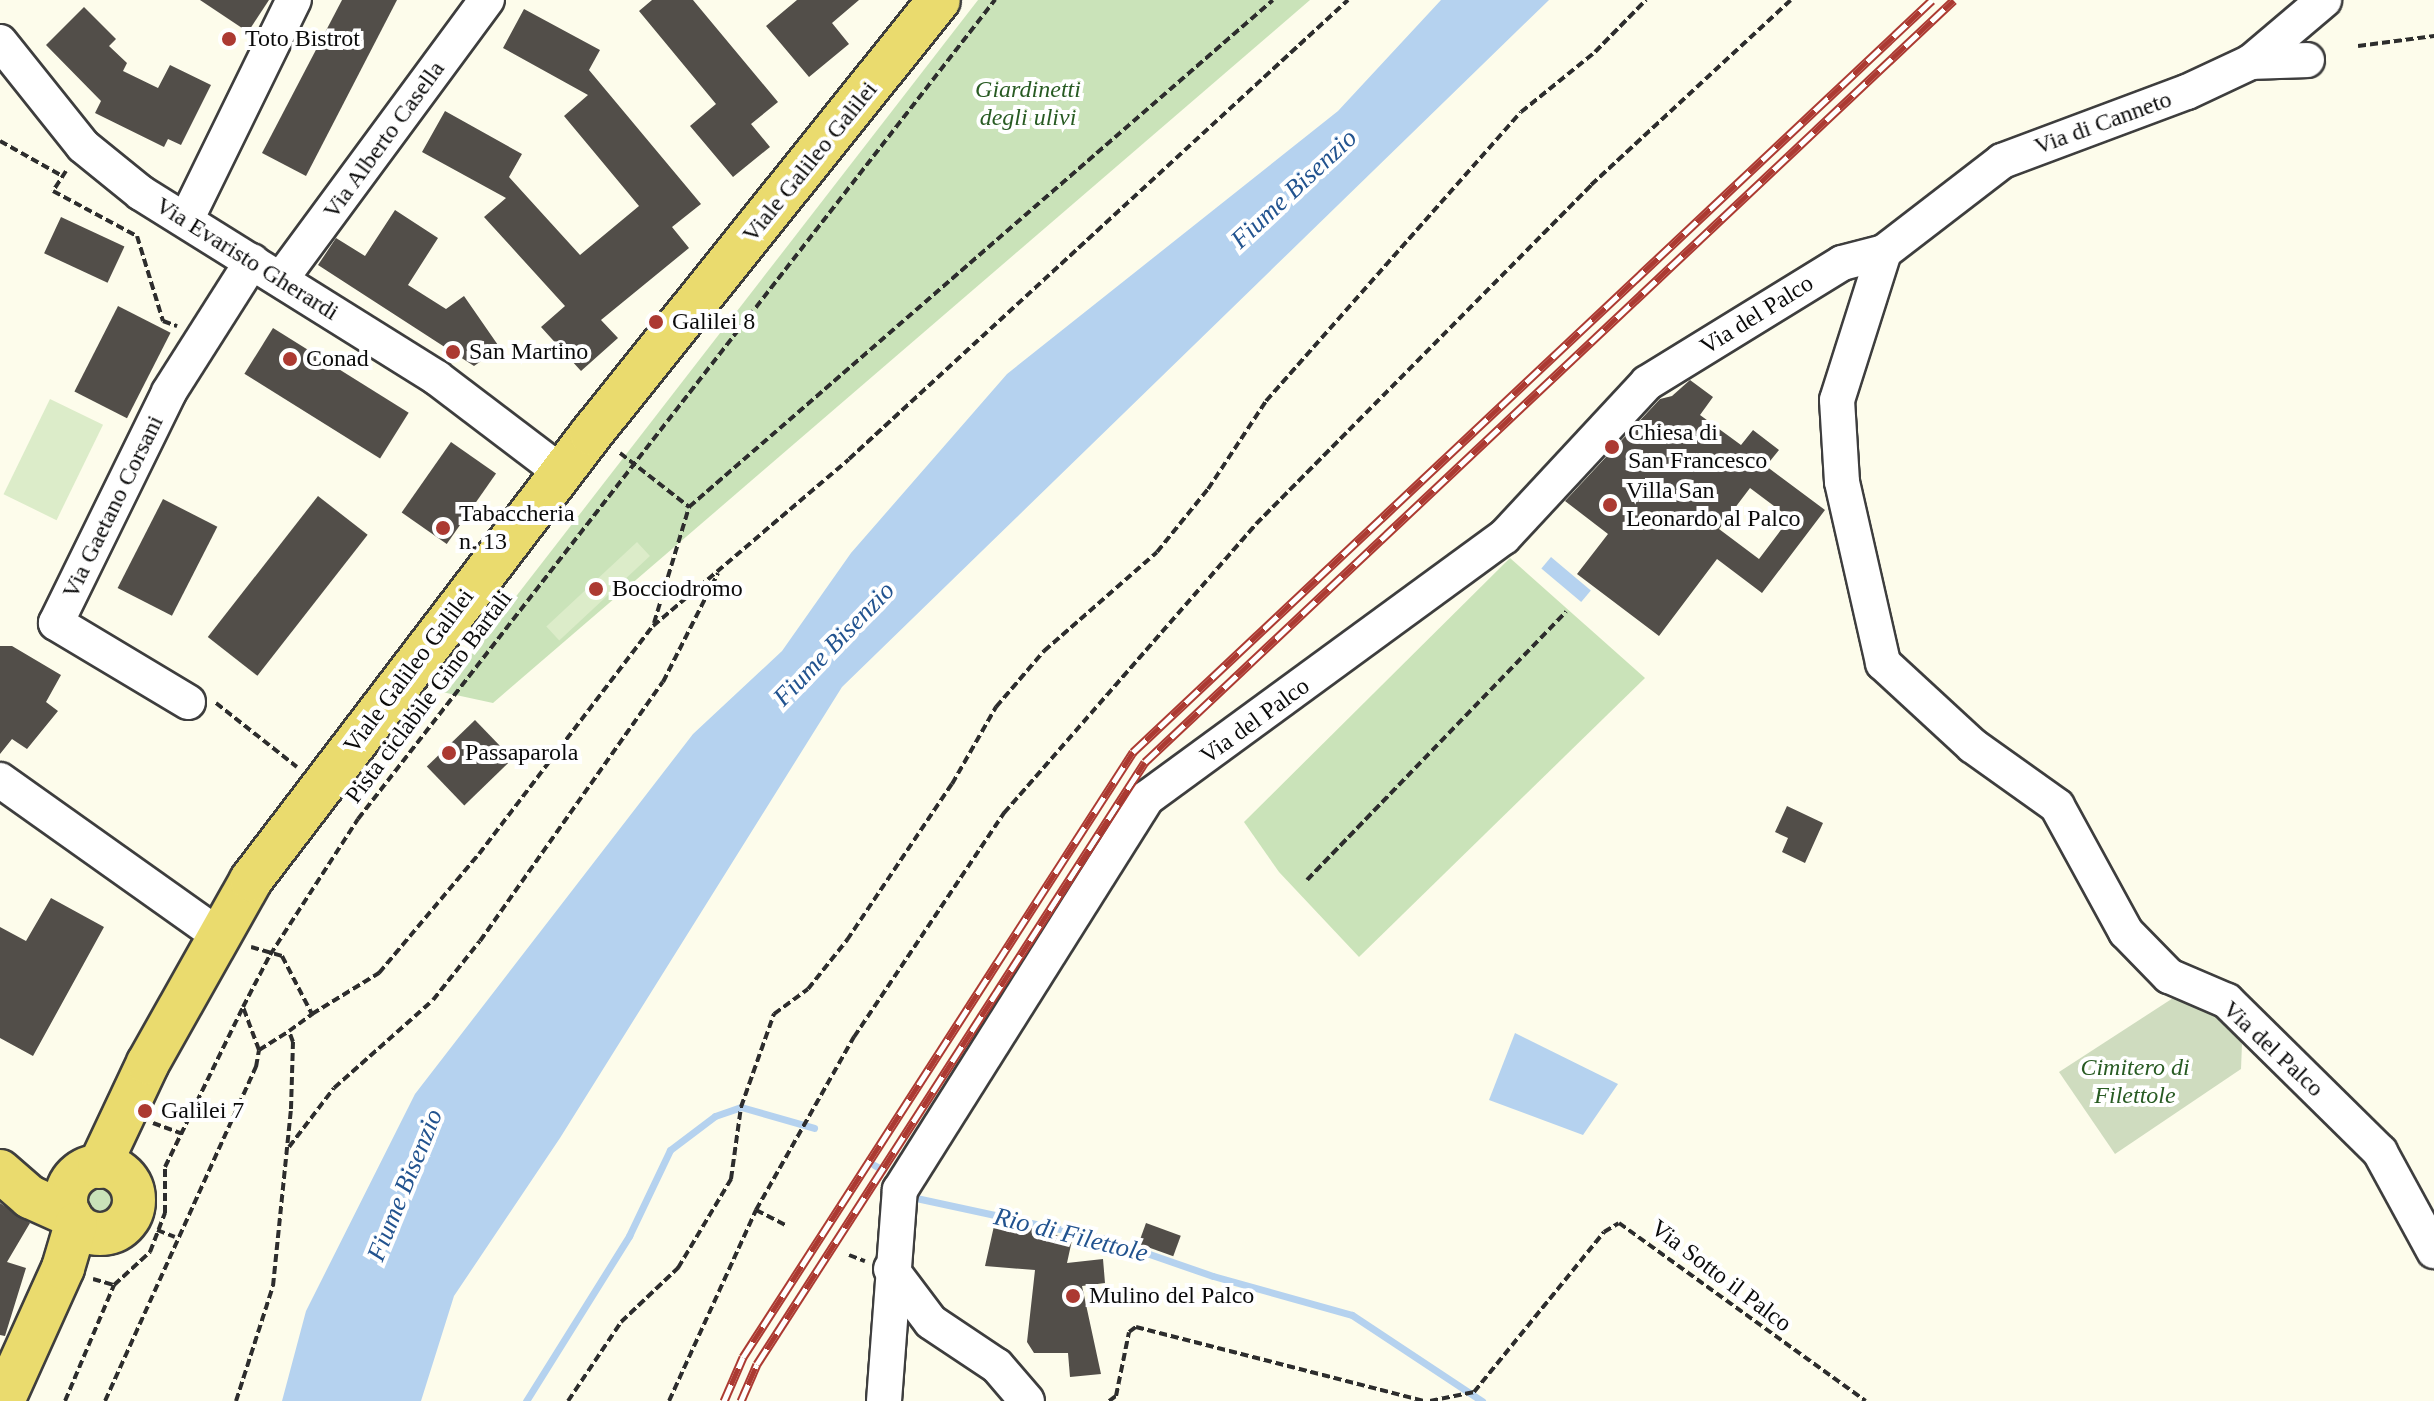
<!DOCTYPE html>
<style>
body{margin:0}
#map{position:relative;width:2434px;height:1401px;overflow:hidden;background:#fdfceb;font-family:"Times New Roman",serif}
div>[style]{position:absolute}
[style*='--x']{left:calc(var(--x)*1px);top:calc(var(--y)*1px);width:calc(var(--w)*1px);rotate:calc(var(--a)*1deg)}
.green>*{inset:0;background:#cae3b9}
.round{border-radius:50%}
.cemetery>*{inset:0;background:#cfdcbf}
.pitch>*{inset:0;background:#dcecc9;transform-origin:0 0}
.water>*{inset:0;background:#b5d2ef;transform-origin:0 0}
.stream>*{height:7px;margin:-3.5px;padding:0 3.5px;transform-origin:3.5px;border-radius:3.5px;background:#b5d2ef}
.building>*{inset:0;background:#524e49;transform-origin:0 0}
.path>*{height:4px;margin-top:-2px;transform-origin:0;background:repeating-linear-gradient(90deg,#2d2d2d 0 8px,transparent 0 12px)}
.roads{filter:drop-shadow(2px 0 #3e3e3e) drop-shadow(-2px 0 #3e3e3e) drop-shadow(0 2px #3e3e3e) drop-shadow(0 -2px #3e3e3e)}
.minor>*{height:34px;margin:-17px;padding:0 17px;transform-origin:17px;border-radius:17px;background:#fff}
.major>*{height:42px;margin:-21px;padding:0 21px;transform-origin:21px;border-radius:21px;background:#eadb6e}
.major>.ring{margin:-21px;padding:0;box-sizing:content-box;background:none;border:42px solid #eadb6e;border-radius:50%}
.rail>*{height:9px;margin-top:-4.5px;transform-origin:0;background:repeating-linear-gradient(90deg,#fff 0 18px,#ac3a32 0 36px);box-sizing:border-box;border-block:2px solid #ac3a32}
.dots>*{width:22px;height:22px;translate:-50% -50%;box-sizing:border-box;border:4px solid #fff;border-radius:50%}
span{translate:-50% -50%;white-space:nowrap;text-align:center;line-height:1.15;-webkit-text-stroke:8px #fff;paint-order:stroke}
.poi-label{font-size:24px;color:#0b0b0b}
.left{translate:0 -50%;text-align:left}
.park-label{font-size:24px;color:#285b23;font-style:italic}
.street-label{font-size:24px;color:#0b0b0b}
.water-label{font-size:26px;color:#22538f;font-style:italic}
</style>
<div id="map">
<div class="green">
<div style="clip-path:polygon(978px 0,1310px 0,493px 703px,442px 692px)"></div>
<div style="clip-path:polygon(1510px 558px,1645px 678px,1359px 957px,1279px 872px,1244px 822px)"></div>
<div class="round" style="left:80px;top:1184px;width:36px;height:36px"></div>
</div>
<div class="cemetery">
<div style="clip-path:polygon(2187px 989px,2220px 1007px,2242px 1044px,2241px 1069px,2115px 1154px,2059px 1072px)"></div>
</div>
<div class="pitch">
<div style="left:50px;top:399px;width:59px;height:106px;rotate:26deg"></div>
<div style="left:637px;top:542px;width:19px;height:124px;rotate:47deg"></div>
</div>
<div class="water">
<div style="clip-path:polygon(1441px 0,1549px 0,842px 687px,560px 1138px,454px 1296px,421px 1401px,282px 1401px,306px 1311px,415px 1094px,693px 734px,782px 651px,851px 553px,1007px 374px,1338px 111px)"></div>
<div style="left:1551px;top:557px;width:52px;height:15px;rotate:40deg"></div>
<div style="clip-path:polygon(1515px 1033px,1618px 1084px,1583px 1135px,1489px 1100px)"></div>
</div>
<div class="stream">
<div style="--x:874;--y:1165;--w:10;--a:29"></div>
<div style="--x:916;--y:1198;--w:194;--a:12.2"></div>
<div style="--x:1106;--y:1239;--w:113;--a:19.1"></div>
<div style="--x:1213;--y:1276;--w:144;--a:15.7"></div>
<div style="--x:1352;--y:1315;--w:156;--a:33.5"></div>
<div style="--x:526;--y:1401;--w:195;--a:-58"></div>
<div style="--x:629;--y:1236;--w:95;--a:-64.5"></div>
<div style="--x:670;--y:1150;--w:56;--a:-37.1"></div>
<div style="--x:715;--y:1116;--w:28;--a:-19"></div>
<div style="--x:741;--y:1107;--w:76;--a:16"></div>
</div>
<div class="building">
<div style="clip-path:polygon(200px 0,269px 0,248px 32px)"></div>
<div style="clip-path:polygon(342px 0,397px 0,306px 176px,262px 153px)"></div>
<div style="clip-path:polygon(652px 0,693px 0,778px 102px,751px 124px,770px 147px,733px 177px,690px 126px,716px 104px,639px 11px)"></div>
<div style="clip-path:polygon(797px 0,859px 0,832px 23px,849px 44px,809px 77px,766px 26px)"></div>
<div style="clip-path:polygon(84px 7px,116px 39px,109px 46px,127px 63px,123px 71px,158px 88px,170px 65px,211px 85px,181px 145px,168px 139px,164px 147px,95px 113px,101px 101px,46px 45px)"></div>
<div style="clip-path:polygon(524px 9px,600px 50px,589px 70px,701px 204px,672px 227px,689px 248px,601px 320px,618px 338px,581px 371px,541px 327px,565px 306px,484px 217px,506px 198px,422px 152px,445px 111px,522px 154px,509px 177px,580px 255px,639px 206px,564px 116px,588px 95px,503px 48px)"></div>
<div style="clip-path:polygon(395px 210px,438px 238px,408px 285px,446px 309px,464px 296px,500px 348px,474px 366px,318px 265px,336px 238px,365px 256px)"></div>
<div style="left:61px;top:217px;width:70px;height:40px;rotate:25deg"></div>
<div style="left:118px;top:306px;width:59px;height:96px;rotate:27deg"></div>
<div style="left:273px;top:328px;width:160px;height:54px;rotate:32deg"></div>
<div style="clip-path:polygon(evenodd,1690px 380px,1713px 397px,1700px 415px,1741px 445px,1753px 430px,1779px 450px,1766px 466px,1825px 510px,1762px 593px,1717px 559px,1659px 636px,1577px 574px,1608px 534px,1565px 501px,1660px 399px,1672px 396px,1690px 380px,1750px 488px,1790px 518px,1759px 559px,1719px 529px,1750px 488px)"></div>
<div style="left:451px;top:442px;width:55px;height:86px;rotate:35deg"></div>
<div style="left:318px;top:496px;width:63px;height:179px;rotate:38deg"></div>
<div style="left:163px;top:499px;width:61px;height:100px;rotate:27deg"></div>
<div style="clip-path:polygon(0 646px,12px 646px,61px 675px,46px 702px,58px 711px,27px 749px,12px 739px,0 754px)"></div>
<div style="left:475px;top:720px;width:54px;height:67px;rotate:46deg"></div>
<div style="clip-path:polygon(1787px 806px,1823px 823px,1805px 863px,1782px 852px,1788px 838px,1775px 832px)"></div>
<div style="clip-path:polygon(51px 898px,104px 927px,33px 1056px,0 1038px,0 927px,26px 941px)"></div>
<div style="clip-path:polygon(0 1203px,30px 1223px,7px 1262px,26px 1268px,5px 1336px,0 1335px)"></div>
<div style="clip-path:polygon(996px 1217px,1072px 1240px,1067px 1263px,1103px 1259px,1105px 1283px,1082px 1286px,1101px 1374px,1070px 1377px,1068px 1353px,1034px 1353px,1027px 1342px,1035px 1270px,985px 1266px)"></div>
<div style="left:1146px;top:1223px;width:37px;height:22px;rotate:20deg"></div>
</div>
<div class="path">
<div style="--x:2358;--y:46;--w:77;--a:-7.5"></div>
<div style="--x:0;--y:141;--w:71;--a:29.4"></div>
<div style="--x:66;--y:171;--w:24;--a:123"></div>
<div style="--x:53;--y:191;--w:95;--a:28.2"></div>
<div style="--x:137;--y:236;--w:89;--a:73"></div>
<div style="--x:163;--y:321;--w:15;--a:20"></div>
<div style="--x:620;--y:453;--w:88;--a:38"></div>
<div style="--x:689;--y:507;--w:773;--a:-40.96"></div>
<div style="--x:654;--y:623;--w:121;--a:-73.2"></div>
<div style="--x:216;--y:703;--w:103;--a:38.3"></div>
<div style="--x:1307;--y:880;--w:373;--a:-46"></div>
<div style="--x:251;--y:947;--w:32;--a:16"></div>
<div style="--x:282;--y:956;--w:65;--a:62.7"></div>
<div style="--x:312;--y:1014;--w:79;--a:-31.5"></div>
<div style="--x:379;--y:973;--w:155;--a:-50"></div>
<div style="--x:479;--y:854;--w:287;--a:-52.7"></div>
<div style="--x:653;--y:626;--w:257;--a:-40.4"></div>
<div style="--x:849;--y:459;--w:678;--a:-42.61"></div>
<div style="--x:259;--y:1050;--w:36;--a:-32"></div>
<div style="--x:153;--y:1123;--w:30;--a:20"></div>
<div style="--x:289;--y:1147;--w:74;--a:-52.7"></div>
<div style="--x:334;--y:1088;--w:132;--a:-41.6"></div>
<div style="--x:433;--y:1000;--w:75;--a:-51.5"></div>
<div style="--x:480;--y:941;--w:317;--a:-54.8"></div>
<div style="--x:663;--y:682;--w:122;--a:-63.2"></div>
<div style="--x:756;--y:1210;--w:34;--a:27"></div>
<div style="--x:157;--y:1230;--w:19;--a:21"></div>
<div style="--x:849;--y:1255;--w:17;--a:21"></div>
<div style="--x:93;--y:1279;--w:22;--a:16"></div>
<div style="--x:65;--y:1401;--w:126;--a:-67.1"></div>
<div style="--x:114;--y:1285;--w:49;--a:-42.5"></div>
<div style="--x:150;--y:1252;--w:42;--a:-69"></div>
<div style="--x:165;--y:1213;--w:46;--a:-90"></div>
<div style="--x:165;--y:1167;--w:178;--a:-64"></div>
<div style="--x:243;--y:1007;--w:59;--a:-62.6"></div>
<div style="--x:270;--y:955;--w:162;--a:-57.1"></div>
<div style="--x:358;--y:819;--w:1038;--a:-52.13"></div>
<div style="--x:105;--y:1401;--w:367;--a:-65.7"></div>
<div style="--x:256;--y:1067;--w:17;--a:-80"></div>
<div style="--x:259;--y:1050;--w:46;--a:-110.4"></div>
<div style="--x:236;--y:1401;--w:121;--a:-72.2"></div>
<div style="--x:273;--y:1286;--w:178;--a:-84.2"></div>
<div style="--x:291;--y:1109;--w:67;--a:-88.3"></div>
<div style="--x:293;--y:1042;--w:12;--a:-110"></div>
<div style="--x:289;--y:1031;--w:29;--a:-36"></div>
<div style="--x:568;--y:1401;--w:95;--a:-56.1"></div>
<div style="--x:621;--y:1322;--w:79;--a:-43.5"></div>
<div style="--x:678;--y:1268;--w:104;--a:-59.2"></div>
<div style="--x:731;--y:1179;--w:73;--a:-82.1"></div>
<div style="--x:741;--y:1107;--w:99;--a:-70.5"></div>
<div style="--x:774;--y:1014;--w:42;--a:-36.3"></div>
<div style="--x:808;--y:989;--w:63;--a:-51.5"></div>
<div style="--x:847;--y:940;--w:188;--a:-56.1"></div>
<div style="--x:952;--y:784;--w:89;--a:-60.3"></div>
<div style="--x:996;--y:707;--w:74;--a:-49.4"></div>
<div style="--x:1044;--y:651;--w:150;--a:-41.2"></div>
<div style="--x:1157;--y:552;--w:81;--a:-51"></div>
<div style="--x:1208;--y:489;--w:105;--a:-56.6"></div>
<div style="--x:1266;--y:401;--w:385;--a:-48.6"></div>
<div style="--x:1521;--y:112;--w:95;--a:-39"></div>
<div style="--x:1595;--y:52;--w:73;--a:-45.6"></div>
<div style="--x:669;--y:1401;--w:210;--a:-65.5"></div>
<div style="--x:756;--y:1210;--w:199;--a:-60.5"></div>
<div style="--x:854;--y:1037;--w:270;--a:-56.2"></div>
<div style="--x:1004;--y:813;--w:383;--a:-48.9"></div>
<div style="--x:1256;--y:524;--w:477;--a:-45.3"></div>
<div style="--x:1591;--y:185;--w:272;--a:-42.8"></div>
<div style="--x:1109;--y:1401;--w:9;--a:-36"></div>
<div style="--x:1116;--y:1396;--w:65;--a:-78.5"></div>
<div style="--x:1129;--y:1332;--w:9;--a:-36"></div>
<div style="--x:1136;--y:1327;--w:298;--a:14.4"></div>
<div style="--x:1430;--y:1401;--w:45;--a:-11.6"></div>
<div style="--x:1474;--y:1392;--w:206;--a:-50.9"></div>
<div style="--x:1604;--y:1232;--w:17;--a:-31"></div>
<div style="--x:1619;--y:1223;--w:304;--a:35.8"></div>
</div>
<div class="roads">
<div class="minor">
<div style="--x:0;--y:42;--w:133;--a:51.4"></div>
<div style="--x:83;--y:146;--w:75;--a:39"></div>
<div style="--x:141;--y:193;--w:349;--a:32"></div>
<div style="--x:437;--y:378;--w:157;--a:37.2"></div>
<div style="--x:2251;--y:62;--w:56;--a:-2"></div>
<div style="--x:187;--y:218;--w:243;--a:-63.9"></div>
<div style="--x:1884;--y:252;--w:149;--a:-37.6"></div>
<div style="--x:2002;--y:161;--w:197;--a:-20.5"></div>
<div style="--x:2187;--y:92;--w:71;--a:-25.1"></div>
<div style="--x:2251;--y:62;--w:96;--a:-40.3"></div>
<div style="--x:281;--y:279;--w:347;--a:-53.6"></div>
<div style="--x:188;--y:702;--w:154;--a:-149.1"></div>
<div style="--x:56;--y:623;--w:257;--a:-63.9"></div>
<div style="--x:169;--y:392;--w:155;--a:-57.6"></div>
<div style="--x:0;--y:780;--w:266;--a:35.4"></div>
<div style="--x:891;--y:1269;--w:66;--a:53"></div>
<div style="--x:931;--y:1322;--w:79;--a:33.7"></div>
<div style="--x:997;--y:1366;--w:46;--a:49.4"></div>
<div style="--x:884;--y:1401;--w:212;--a:-85.7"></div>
<div style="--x:900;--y:1190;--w:463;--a:-57.8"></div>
<div style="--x:1147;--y:798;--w:442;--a:-36.2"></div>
<div style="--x:1504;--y:537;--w:210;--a:-47.1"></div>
<div style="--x:1647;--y:383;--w:229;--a:-31.6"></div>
<div style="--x:1842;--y:263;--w:43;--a:-14.7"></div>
<div style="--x:1884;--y:252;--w:155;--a:107.6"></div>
<div style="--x:1837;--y:400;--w:82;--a:86.5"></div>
<div style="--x:1842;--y:482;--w:186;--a:77.2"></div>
<div style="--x:1883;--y:663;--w:122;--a:42.7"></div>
<div style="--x:1973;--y:746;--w:103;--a:35.5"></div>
<div style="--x:2057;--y:806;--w:144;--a:61.3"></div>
<div style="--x:2126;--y:932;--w:62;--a:45.7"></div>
<div style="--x:2169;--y:976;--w:63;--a:23.3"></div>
<div style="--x:2227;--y:1001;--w:215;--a:44.6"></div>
<div style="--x:2380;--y:1152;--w:113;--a:61.4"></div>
</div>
<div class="major">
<div class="ring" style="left:66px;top:1166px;width:26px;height:26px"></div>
<div style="--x:99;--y:1167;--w:115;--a:-64.8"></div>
<div style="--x:148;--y:1063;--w:210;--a:-60.6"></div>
<div style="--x:251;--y:880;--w:561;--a:-52.68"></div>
<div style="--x:591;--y:434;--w:556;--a:-51.28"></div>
<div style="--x:0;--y:1171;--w:40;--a:41"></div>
<div style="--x:30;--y:1197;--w:44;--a:24.2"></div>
<div style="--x:3;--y:1401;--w:146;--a:-65.7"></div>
<div style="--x:63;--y:1268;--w:46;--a:-73.5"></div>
</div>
</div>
<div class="rail">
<div style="--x:724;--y:1401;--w:48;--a:-66.6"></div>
<div style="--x:743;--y:1357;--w:720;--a:-57.19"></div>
<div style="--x:1133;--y:752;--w:1097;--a:-43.26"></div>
<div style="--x:741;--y:1401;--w:40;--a:-66.6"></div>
<div style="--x:757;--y:1364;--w:716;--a:-57.2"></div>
<div style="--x:1145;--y:762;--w:1111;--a:-43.29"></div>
</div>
<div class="dots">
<div style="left:229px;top:39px;background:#ac3a32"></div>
<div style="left:656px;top:322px;background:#ac3a32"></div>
<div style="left:453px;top:352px;background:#ac3a32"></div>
<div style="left:290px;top:359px;background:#ac3a32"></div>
<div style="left:1612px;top:447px;background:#ac3a32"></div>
<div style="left:1610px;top:505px;background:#ac3a32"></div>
<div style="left:443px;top:528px;background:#ac3a32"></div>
<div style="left:596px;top:589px;background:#ac3a32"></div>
<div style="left:449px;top:753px;background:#ac3a32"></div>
<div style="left:145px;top:1111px;background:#ac3a32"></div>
<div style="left:1073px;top:1296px;background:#ac3a32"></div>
</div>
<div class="poi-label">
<span class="left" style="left:245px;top:39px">Toto Bistrot</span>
<span class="left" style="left:672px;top:322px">Galilei 8</span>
<span class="left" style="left:469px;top:352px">San Martino</span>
<span class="left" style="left:306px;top:359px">Conad</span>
<span class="left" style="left:1628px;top:447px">Chiesa di<br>San Francesco</span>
<span class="left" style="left:1626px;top:505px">Villa San<br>Leonardo al Palco</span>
<span class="left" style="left:459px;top:528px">Tabaccheria<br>n. 13</span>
<span class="left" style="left:612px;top:589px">Bocciodromo</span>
<span class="left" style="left:465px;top:753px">Passaparola</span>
<span class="left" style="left:161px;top:1111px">Galilei 7</span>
<span class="left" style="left:1089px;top:1296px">Mulino del Palco</span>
</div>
<div class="park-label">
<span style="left:1028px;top:104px">Giardinetti<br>degli ulivi</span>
<span style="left:2135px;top:1082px">Cimitero di<br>Filettole</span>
</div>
<div class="street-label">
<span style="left:2103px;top:123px;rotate:-20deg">Via di Canneto</span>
<span style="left:384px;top:140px;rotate:-54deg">Via Alberto Casella</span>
<span style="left:810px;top:162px;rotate:-51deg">Viale Galileo Galilei</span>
<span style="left:247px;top:259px;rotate:32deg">Via Evaristo Gherardi</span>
<span style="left:1757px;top:315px;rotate:-32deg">Via del Palco</span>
<span style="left:113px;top:507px;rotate:-64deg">Via Gaetano Corsani</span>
<span style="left:409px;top:671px;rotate:-53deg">Viale Galileo Galilei</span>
<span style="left:429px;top:697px;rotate:-53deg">Pista ciclabile Gino Bartali</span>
<span style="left:1255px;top:721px;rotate:-36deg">Via del Palco</span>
<span style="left:2273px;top:1049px;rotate:43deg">Via del Palco</span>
<span style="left:1721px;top:1276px;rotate:37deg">Via Sotto il Palco</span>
</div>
<div class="water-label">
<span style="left:1294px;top:189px;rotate:-43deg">Fiume Bisenzio</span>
<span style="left:834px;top:644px;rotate:-46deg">Fiume Bisenzio</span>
<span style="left:405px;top:1185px;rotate:-68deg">Fiume Bisenzio</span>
<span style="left:1071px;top:1235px;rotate:14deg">Rio di Filettole</span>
</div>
</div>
